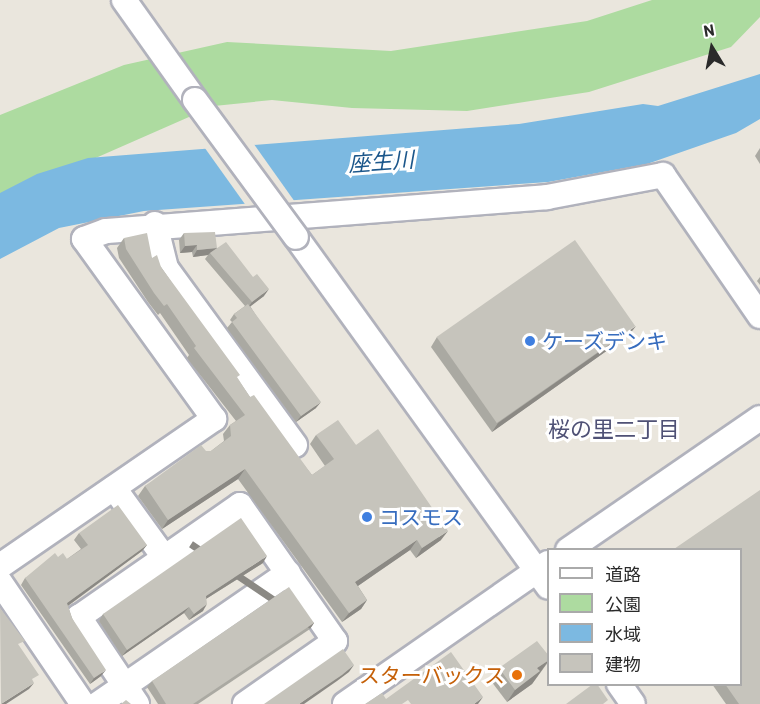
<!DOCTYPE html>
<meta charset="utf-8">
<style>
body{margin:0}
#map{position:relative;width:760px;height:704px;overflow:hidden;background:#eae6dd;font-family:Barlow,"Noto Sans JP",sans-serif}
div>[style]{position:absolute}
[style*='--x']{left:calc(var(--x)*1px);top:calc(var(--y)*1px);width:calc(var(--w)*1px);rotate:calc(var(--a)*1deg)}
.green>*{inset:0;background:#addba0}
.water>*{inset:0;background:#7cb9e1}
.pier>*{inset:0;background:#eae6dd}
.roads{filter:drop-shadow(2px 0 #b1b2bc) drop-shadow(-2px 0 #b1b2bc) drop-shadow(0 2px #b1b2bc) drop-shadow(0 -2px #b1b2bc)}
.minor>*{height:24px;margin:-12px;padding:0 12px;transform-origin:12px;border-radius:12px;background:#fff}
.bridges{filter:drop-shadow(2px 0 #b1b2bc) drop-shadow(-2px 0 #b1b2bc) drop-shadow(0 2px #b1b2bc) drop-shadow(0 -2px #b1b2bc)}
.minor-bridge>*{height:24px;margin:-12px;padding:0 12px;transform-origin:12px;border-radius:12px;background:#fff}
.wall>*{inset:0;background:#aaa9a2}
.shaded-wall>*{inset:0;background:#8b8984;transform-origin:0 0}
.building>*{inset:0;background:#c6c4bc;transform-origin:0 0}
.dots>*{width:16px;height:16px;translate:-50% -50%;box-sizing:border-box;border:3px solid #fff;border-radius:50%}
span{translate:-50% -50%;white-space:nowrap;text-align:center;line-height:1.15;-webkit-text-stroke:6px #fff;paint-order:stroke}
.shop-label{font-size:21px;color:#366cbe}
.left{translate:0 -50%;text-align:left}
.food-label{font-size:21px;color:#c56008}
.right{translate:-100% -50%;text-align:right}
.water-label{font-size:22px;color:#1c578b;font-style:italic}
.neighbourhood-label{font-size:22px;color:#4f5175}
.legend{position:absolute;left:547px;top:548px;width:195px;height:138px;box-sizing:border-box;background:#fff;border:2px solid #aaa;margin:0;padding:8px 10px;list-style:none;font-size:18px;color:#2a2a2a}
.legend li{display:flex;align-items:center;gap:12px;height:30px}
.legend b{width:30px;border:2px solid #aaa}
.north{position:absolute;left:682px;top:18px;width:60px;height:60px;-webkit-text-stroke:4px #fff;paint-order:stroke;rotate:350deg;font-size:16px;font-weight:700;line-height:24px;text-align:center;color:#2a2a2a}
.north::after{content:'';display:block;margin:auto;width:21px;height:27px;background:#2a2a2a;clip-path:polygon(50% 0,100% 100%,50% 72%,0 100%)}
</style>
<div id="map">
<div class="green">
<div style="clip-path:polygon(652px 0,760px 0,760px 17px,731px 47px,589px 92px,467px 111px,352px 108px,272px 100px,214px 106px,0 200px,0 115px,124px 65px,227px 42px,391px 51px,587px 21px)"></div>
</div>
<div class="water">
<div style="clip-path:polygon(760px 74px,760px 119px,736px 133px,647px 164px,548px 182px,144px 211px,59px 228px,0 259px,0 193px,37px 174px,88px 158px,519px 124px,643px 104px,658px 106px)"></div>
</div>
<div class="pier">
<div style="clip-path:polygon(251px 140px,295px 202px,247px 207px,202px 144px)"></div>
</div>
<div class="roads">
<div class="minor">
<div style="--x:124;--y:0;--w:123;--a:54.6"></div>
<div style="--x:155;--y:224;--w:45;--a:76"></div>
<div style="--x:166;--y:268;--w:219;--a:53.9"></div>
<div style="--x:296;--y:237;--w:431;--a:54.2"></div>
<div style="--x:114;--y:488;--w:85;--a:54.1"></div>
<div style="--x:568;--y:550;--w:233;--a:-34.5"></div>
<div style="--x:0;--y:566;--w:260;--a:-34.5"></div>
<div style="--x:214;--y:419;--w:222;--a:-125.8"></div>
<div style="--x:84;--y:239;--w:23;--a:-20"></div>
<div style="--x:106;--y:231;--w:442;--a:-4.4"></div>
<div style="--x:547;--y:197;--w:118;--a:-10.7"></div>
<div style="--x:663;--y:175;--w:171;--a:55.5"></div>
<div style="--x:0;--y:582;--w:148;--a:55.8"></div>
<div style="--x:619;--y:684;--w:24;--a:55"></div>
<div style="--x:98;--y:704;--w:231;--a:-34.6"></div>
<div style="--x:137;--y:704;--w:105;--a:-123.7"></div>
<div style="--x:79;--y:617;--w:196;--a:-34.8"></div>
<div style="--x:240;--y:505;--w:166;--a:55.1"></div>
<div style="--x:335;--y:641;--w:110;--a:145"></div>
<div style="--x:345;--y:704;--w:247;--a:-34.8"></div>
</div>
</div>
<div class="bridges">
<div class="minor-bridge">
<div style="--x:195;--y:100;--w:170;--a:53.6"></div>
</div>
</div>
<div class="wall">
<div style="clip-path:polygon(760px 148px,760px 164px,755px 156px)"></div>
<div style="clip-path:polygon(184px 233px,217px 248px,264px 296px,250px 306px,316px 408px,296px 422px,227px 328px,232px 322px,230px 320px,234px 314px,245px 306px,205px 259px,208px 255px,193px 257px,192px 252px,180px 253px,179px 240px)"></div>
<div style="clip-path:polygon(124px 238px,152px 258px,161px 267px,250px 397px,312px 475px,325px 466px,310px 444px,316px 435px,356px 445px,441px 540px,416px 558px,410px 550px,358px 586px,367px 600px,361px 609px,342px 622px,238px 479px,162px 529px,138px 496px,145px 486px,206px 451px,211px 451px,224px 441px,223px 434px,230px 425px,236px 421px,187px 358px,189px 355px,160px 313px,158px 315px,148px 302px,119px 258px,117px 248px)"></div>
<div style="clip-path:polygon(760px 277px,760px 285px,757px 281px)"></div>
<div style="clip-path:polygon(629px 335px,492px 432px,431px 347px,437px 337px)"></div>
<div style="clip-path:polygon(79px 533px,147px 545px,142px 551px,68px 606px,72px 618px,101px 676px,90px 684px,21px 585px,25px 578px,67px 559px,81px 549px,74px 540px)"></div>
<div style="clip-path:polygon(263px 563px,206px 599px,203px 611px,189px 620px,184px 613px,122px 656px,99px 621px,103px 614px)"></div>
<div style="clip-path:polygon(314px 623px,310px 629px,198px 704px,158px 704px,147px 687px,152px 681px)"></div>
<div style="clip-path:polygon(549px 656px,549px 661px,532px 684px,507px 702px,491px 681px,499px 668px)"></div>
<div style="clip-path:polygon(712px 684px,741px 684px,760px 704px,726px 704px)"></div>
</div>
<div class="shaded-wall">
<div style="clip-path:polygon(197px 245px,192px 252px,180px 253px,185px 246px)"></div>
<div style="clip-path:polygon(217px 248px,210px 253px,208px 255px,193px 257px,197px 250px)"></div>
<div style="clip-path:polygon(269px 289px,264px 296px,247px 309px,252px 302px)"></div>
<div style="clip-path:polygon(636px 326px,629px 335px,492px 432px,498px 423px)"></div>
<div style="clip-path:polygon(321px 402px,316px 408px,296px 422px,301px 416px)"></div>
<div style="clip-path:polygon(245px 469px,238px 479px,162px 529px,168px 520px)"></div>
<div style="clip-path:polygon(448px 531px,441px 540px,416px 558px,422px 548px)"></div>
<div style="clip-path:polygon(417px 540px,410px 550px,349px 592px,355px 582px)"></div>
<div style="clip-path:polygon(147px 545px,142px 551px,62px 610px,67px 603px)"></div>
<div style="clip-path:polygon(267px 556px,263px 563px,201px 602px,206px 596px)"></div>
<div style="clip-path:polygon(367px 600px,361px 609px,342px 622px,349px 613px)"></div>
<div style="clip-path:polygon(207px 604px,203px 611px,189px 620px,194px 614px)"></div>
<div style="clip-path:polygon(189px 607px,184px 613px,122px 656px,127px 650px)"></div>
<div style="left:314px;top:623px;width:7px;height:146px;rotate:124deg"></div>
<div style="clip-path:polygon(549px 660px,532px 684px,507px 702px,515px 690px,537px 668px)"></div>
<div style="clip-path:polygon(354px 665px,349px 672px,337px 681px,304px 704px,299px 704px)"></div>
<div style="clip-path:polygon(106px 670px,101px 676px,90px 684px,94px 678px)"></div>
<div style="clip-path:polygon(34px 683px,29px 689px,6px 704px,1px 704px)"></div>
<div style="clip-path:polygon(483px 697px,478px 704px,474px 704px)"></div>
</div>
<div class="building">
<div style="clip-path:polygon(215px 232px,217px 248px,197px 250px,197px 245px,185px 246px,184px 233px)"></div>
<div style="clip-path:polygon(147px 233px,152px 258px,157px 255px,161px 267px,240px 375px,237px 377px,250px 397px,254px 395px,312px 475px,334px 459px,316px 435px,338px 420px,356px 445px,378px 429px,448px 531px,422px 548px,417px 540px,355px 582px,367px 600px,349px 613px,245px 469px,168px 520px,145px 486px,201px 445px,206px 451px,211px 451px,231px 436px,230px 425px,245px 415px,194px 348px,196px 346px,167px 304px,164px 306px,154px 293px,126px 249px,124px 238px)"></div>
<div style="left:575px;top:240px;width:105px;height:169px;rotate:55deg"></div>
<div style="clip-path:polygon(226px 242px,253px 277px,257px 274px,269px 289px,252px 302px,210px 253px)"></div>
<div style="clip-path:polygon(248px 304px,321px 402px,301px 416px,232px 322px,237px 318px,234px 314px)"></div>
<div style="clip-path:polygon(760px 490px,760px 704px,739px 704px,725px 684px,741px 684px,741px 549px,674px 549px)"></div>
<div style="clip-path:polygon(118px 505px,147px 545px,67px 603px,72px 618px,106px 670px,94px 678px,25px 578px,55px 553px,58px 557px,63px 553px,67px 559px,88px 545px,79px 533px)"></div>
<div style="clip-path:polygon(241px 518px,267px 556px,206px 596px,207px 604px,194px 614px,189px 607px,127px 650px,103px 614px)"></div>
<div style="clip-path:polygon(289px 587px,314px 623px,193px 704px,166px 704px,152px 681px)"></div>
<div style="clip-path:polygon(0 608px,25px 641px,18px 644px,39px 675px,32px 679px,34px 683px,1px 704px)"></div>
<div style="clip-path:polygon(537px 641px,549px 656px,549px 660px,537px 668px,540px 671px,515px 690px,499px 668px)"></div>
<div style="clip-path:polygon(343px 649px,354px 665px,342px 675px,299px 704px,264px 704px)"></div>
<div style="clip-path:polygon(451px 652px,483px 697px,474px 704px,411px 704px,408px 700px,402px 704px,365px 704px,382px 693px,386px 699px)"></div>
<div style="clip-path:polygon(593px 684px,597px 684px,608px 700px,603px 704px,566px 704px)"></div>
<div style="clip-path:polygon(126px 700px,131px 704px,121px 704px)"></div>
</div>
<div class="dots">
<div style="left:530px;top:341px;background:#3f7fe0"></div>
<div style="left:367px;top:517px;background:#3f7fe0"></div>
<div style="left:517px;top:675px;background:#e8710a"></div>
</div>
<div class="shop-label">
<span class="left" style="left:542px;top:341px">ケーズデンキ</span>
<span class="left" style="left:379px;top:517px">コスモス</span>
</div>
<div class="food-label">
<span class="right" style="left:505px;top:675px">スターバックス</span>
</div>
<div class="water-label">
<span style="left:381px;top:161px;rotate:-4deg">座生川</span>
</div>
<div class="neighbourhood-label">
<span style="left:614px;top:429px">桜の里二丁目</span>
</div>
<ul class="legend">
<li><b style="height:8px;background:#fff"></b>道路</li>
<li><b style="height:16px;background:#addba0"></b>公園</li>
<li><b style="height:16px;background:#7cb9e1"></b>水域</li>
<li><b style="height:16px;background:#c6c4bc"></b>建物</li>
</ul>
<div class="north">N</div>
</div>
